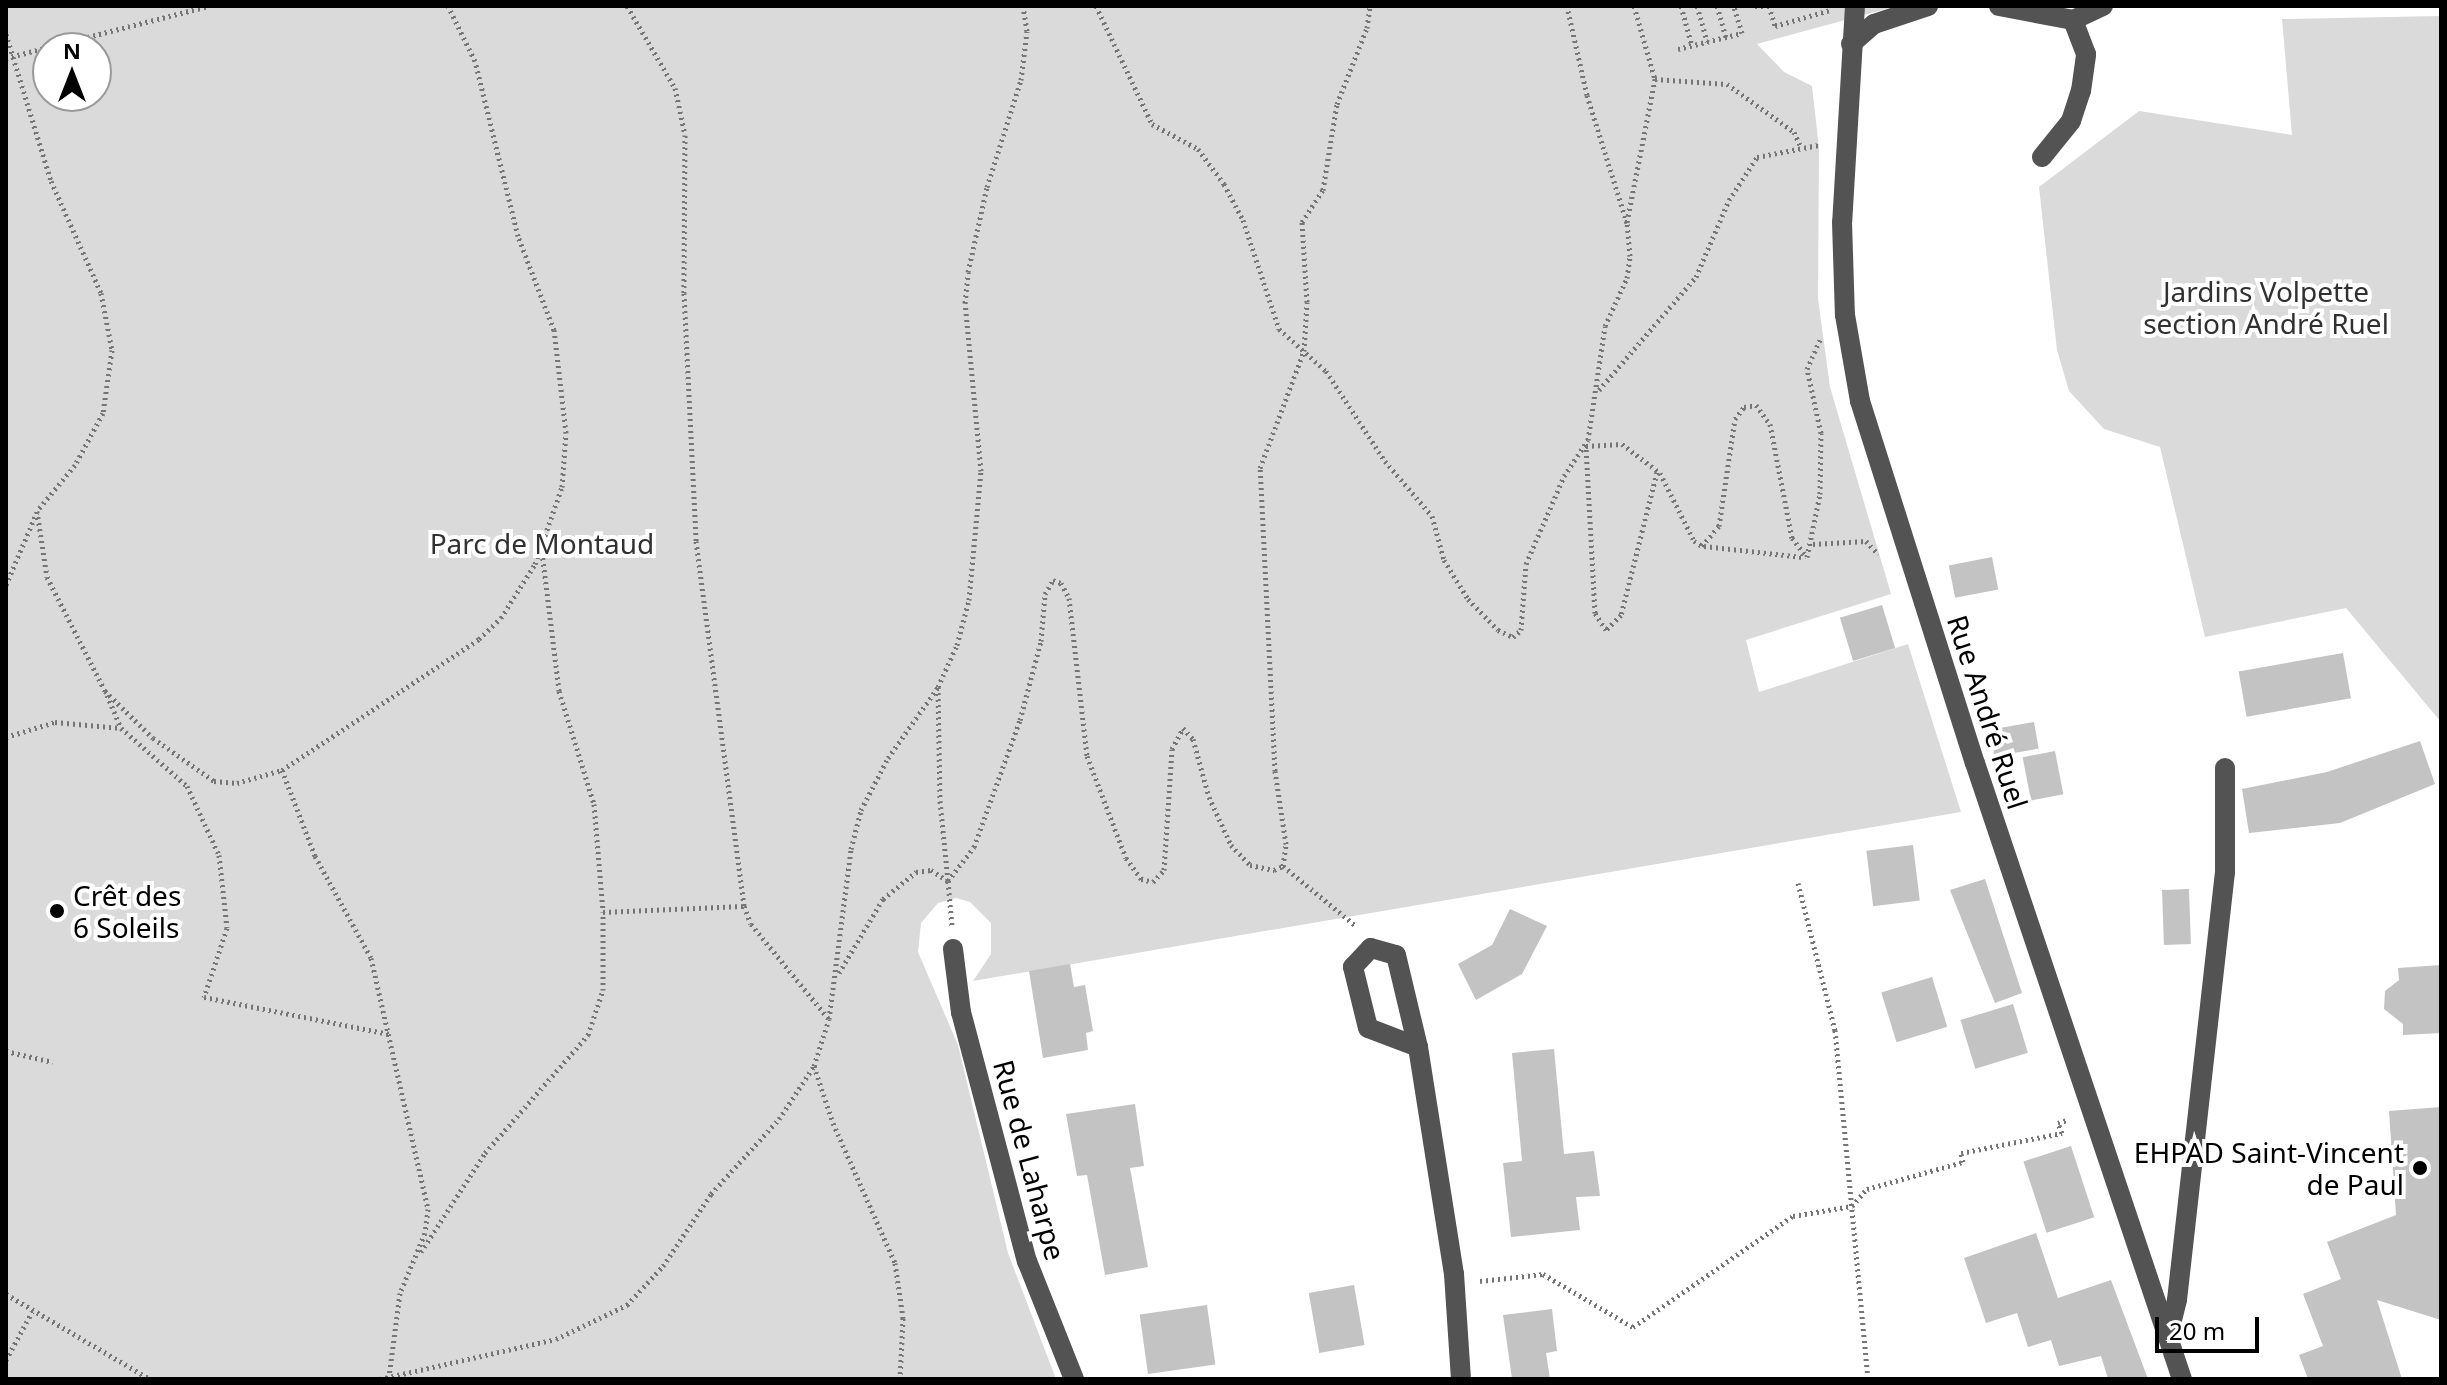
<!DOCTYPE html>
<meta charset="utf-8">
<style>
body{margin:0}
#map{position:relative;width:2447px;height:1385px;overflow:hidden;background:#fff;font-family:"Noto Sans",sans-serif}
div>[style]{position:absolute}
[style*='--x']{left:calc(var(--x)*1px);top:calc(var(--y)*1px);width:calc(var(--w)*1px);rotate:calc(var(--a)*1deg)}
.green>*{inset:0;background:#dadada}
.building>*{inset:0;background:#c3c3c3;transform-origin:0 0}
.path>*{height:5px;margin-top:-2.5px;transform-origin:0;background:repeating-linear-gradient(90deg,#757575 0 2px,transparent 0 6px)}
.minor>*{height:20px;margin:-10px;padding:0 10px;transform-origin:10px;border-radius:10px;background:#535353}
.dots>*{width:22px;height:22px;translate:-50% -50%;box-sizing:border-box;border:4px solid #fff;border-radius:50%}
span{translate:-50% -50%;white-space:nowrap;text-align:center;line-height:1.15;-webkit-text-stroke:8px #fff;paint-order:stroke}
.park-label{font-size:28px;color:#313131}
.street-label{font-size:28px;color:#000}
.poi-label{font-size:28px;color:#000}
.left{translate:0 -50%;text-align:left}
.right{translate:-100% -50%;text-align:right}
.frame{position:absolute;inset:0;border:8px solid #000;pointer-events:none}
.north{position:absolute;left:32px;top:32px;width:80px;height:80px;box-sizing:border-box;background:#fff;border:2px solid #999;border-radius:50%;rotate:0deg;font-size:22px;font-weight:700;line-height:32px;text-align:center;color:#000}
.north::after{content:'';display:block;margin:auto;width:28px;height:36px;background:#000;clip-path:polygon(50% 0,100% 100%,50% 72%,0 100%)}
.scale{position:absolute;left:2155px;top:1317px;width:104px;height:36px;box-sizing:border-box;border:4px solid #000;border-top:0;padding-left:10px;font-size:24px;line-height:28px;white-space:nowrap;color:#000;-webkit-text-stroke:6px #fff;paint-order:stroke}
</style>
<div id="map">
<div class="green">
<div style="clip-path:polygon(evenodd,6px 6px,1897px 6px,1757px 44px,1784px 72px,1812px 86px,1819px 148px,1818px 299px,1830px 387px,1891px 594px,1746px 640px,1759px 692px,1908px 644px,1961px 812px,973px 981px,991px 954px,991px 923px,970px 902px,956px 898px,938px 903px,921px 923px,918px 952px,958px 1045px,1008px 1253px,1056px 1379px,6px 1379px,6px 6px,48px 48px,96px 48px,96px 96px,48px 96px,48px 48px)"></div>
<div style="clip-path:polygon(2441px 16px,2441px 722px,2346px 608px,2205px 637px,2160px 447px,2104px 429px,2069px 391px,2057px 350px,2039px 187px,2139px 111px,2292px 135px,2282px 19px)"></div>
</div>
<div class="building">
<div style="left:1992px;top:557px;width:33px;height:44px;rotate:79deg"></div>
<div style="left:1882px;top:605px;width:45px;height:44px;rotate:73deg"></div>
<div style="left:2343px;top:653px;width:46px;height:106px;rotate:80deg"></div>
<div style="left:2034px;top:722px;width:27px;height:45px;rotate:80deg"></div>
<div style="clip-path:polygon(2420px 741px,2435px 784px,2340px 823px,2249px 833px,2242px 789px,2327px 772px)"></div>
<div style="left:2055px;top:751px;width:44px;height:33px;rotate:79deg"></div>
<div style="left:1913px;top:845px;width:56px;height:47px;rotate:83deg"></div>
<div style="clip-path:polygon(1985px 879px,2022px 993px,1995px 1003px,1950px 890px)"></div>
<div style="left:2189px;top:889px;width:55px;height:27px;rotate:88deg"></div>
<div style="clip-path:polygon(1510px 909px,1547px 926px,1522px 974px,1476px 1000px,1458px 964px,1492px 945px)"></div>
<div style="clip-path:polygon(1070px 964px,1074px 987px,1085px 985px,1093px 1031px,1086px 1033px,1088px 1050px,1043px 1058px,1029px 971px)"></div>
<div style="clip-path:polygon(2441px 965px,2441px 1033px,2403px 1035px,2403px 1024px,2384px 1009px,2385px 991px,2399px 980px,2398px 968px)"></div>
<div style="left:1932px;top:977px;width:52px;height:53px;rotate:73deg"></div>
<div style="left:2013px;top:1004px;width:51px;height:55px;rotate:73deg"></div>
<div style="clip-path:polygon(1554px 1049px,1564px 1154px,1594px 1151px,1600px 1196px,1576px 1197px,1580px 1230px,1511px 1237px,1503px 1163px,1522px 1161px,1512px 1053px)"></div>
<div style="clip-path:polygon(1135px 1104px,1144px 1166px,1130px 1168px,1148px 1267px,1105px 1275px,1087px 1175px,1077px 1176px,1066px 1114px)"></div>
<div style="clip-path:polygon(2441px 1107px,2441px 1320px,2377px 1300px,2402px 1379px,2308px 1379px,2299px 1355px,2323px 1346px,2303px 1294px,2341px 1279px,2327px 1242px,2396px 1215px,2389px 1111px)"></div>
<div style="left:2071px;top:1146px;width:75px;height:50px;rotate:72deg"></div>
<div style="clip-path:polygon(2036px 1233px,2058px 1298px,2111px 1280px,2148px 1379px,2108px 1379px,2101px 1356px,2059px 1366px,2051px 1340px,2028px 1347px,2017px 1313px,1986px 1323px,1964px 1258px)"></div>
<div style="left:1354px;top:1285px;width:61px;height:46px;rotate:80deg"></div>
<div style="left:1207px;top:1305px;width:60px;height:68px;rotate:82deg"></div>
<div style="clip-path:polygon(1552px 1309px,1557px 1351px,1546px 1353px,1550px 1379px,1512px 1379px,1503px 1315px)"></div>
</div>
<div class="path">
<div style="--x:627;--y:6;--w:95;--a:59.7"></div>
<div style="--x:675;--y:88;--w:48;--a:78"></div>
<div style="--x:685;--y:135;--w:158;--a:90.4"></div>
<div style="--x:684;--y:293;--w:248;--a:87.2"></div>
<div style="--x:696;--y:541;--w:368;--a:82.5"></div>
<div style="--x:744;--y:906;--w:19;--a:69"></div>
<div style="--x:751;--y:924;--w:122;--a:50.7"></div>
<div style="--x:1096;--y:6;--w:131;--a:64.6"></div>
<div style="--x:1152;--y:124;--w:52;--a:28.5"></div>
<div style="--x:1198;--y:149;--w:44;--a:53.4"></div>
<div style="--x:1224;--y:184;--w:41;--a:62.2"></div>
<div style="--x:1243;--y:220;--w:115;--a:71.7"></div>
<div style="--x:1279;--y:329;--w:63;--a:41.8"></div>
<div style="--x:1326;--y:371;--w:108;--a:56.8"></div>
<div style="--x:1385;--y:461;--w:72;--a:49.5"></div>
<div style="--x:1432;--y:516;--w:46;--a:74.7"></div>
<div style="--x:1444;--y:560;--w:46;--a:58.4"></div>
<div style="--x:1468;--y:599;--w:43;--a:45.9"></div>
<div style="--x:1498;--y:630;--w:17;--a:25"></div>
<div style="--x:1513;--y:637;--w:11;--a:-41"></div>
<div style="--x:1521;--y:630;--w:66;--a:-85.7"></div>
<div style="--x:1526;--y:564;--w:96;--a:-66.6"></div>
<div style="--x:1564;--y:476;--w:43;--a:-56.3"></div>
<div style="--x:1588;--y:440;--w:115;--a:-81.5"></div>
<div style="--x:1605;--y:326;--w:53;--a:-65.4"></div>
<div style="--x:1627;--y:278;--w:22;--a:-82"></div>
<div style="--x:1630;--y:256;--w:33;--a:-95"></div>
<div style="--x:1627;--y:223;--w:134;--a:-107.4"></div>
<div style="--x:1587;--y:95;--w:91;--a:-102.7"></div>
<div style="--x:1634;--y:6;--w:76;--a:74"></div>
<div style="--x:1655;--y:79;--w:72;--a:4"></div>
<div style="--x:1727;--y:84;--w:82;--a:35.6"></div>
<div style="--x:1794;--y:132;--w:14;--a:65"></div>
<div style="--x:1681;--y:6;--w:41;--a:74.6"></div>
<div style="--x:1697;--y:6;--w:37;--a:74"></div>
<div style="--x:1717;--y:6;--w:32;--a:74"></div>
<div style="--x:1755;--y:6;--w:15;--a:0"></div>
<div style="--x:1769;--y:6;--w:21;--a:73"></div>
<div style="--x:1775;--y:26;--w:57;--a:-16.2"></div>
<div style="--x:6;--y:34;--w:154;--a:73"></div>
<div style="--x:51;--y:181;--w:123;--a:65.9"></div>
<div style="--x:101;--y:293;--w:58;--a:79.1"></div>
<div style="--x:112;--y:350;--w:64;--a:98.1"></div>
<div style="--x:103;--y:413;--w:59;--a:118.3"></div>
<div style="--x:75;--y:465;--w:60;--a:129.6"></div>
<div style="--x:37;--y:511;--w:67;--a:81.4"></div>
<div style="--x:47;--y:577;--w:128;--a:63"></div>
<div style="--x:105;--y:691;--w:67;--a:44.4"></div>
<div style="--x:153;--y:738;--w:75;--a:35.2"></div>
<div style="--x:214;--y:781;--w:23;--a:5"></div>
<div style="--x:237;--y:783;--w:47;--a:-16.1"></div>
<div style="--x:282;--y:770;--w:92;--a:69"></div>
<div style="--x:315;--y:856;--w:116;--a:61.2"></div>
<div style="--x:371;--y:958;--w:257;--a:77.2"></div>
<div style="--x:428;--y:1209;--w:24;--a:97"></div>
<div style="--x:425;--y:1233;--w:65;--a:112.6"></div>
<div style="--x:400;--y:1293;--w:85;--a:97.5"></div>
<div style="--x:1678;--y:49;--w:66;--a:-14"></div>
<div style="--x:1742;--y:33;--w:28;--a:-107"></div>
<div style="--x:6;--y:58;--w:210;--a:-14.4"></div>
<div style="--x:1627;--y:222;--w:146;--a:-78.9"></div>
<div style="--x:1599;--y:390;--w:149;--a:-49.4"></div>
<div style="--x:1696;--y:277;--w:84;--a:-66.8"></div>
<div style="--x:1729;--y:200;--w:51;--a:-56.9"></div>
<div style="--x:1757;--y:157;--w:63;--a:-11"></div>
<div style="--x:1657;--y:472;--w:147;--a:104.1"></div>
<div style="--x:1621;--y:615;--w:21;--a:135"></div>
<div style="--x:1606;--y:630;--w:20;--a:-123"></div>
<div style="--x:1595;--y:613;--w:167;--a:-93.1"></div>
<div style="--x:1586;--y:446;--w:36;--a:-3"></div>
<div style="--x:1622;--y:444;--w:48;--a:37.3"></div>
<div style="--x:1660;--y:473;--w:76;--a:63.4"></div>
<div style="--x:1694;--y:541;--w:9;--a:32"></div>
<div style="--x:1702;--y:546;--w:26;--a:-50"></div>
<div style="--x:1719;--y:526;--w:108;--a:-81.5"></div>
<div style="--x:1735;--y:419;--w:15;--a:-53"></div>
<div style="--x:1744;--y:407;--w:12;--a:-9"></div>
<div style="--x:1756;--y:405;--w:24;--a:54"></div>
<div style="--x:1770;--y:424;--w:116;--a:79.1"></div>
<div style="--x:1792;--y:538;--w:24;--a:52"></div>
<div style="--x:1807;--y:557;--w:64;--a:-78.3"></div>
<div style="--x:1820;--y:494;--w:61;--a:-89.1"></div>
<div style="--x:1821;--y:433;--w:66;--a:-102.3"></div>
<div style="--x:1807;--y:369;--w:32;--a:-66"></div>
<div style="--x:1813;--y:544;--w:53;--a:-3.2"></div>
<div style="--x:1866;--y:541;--w:18;--a:47"></div>
<div style="--x:1704;--y:546;--w:99;--a:6.4"></div>
<div style="--x:542;--y:552;--w:140;--a:83"></div>
<div style="--x:559;--y:691;--w:118;--a:72.8"></div>
<div style="--x:594;--y:804;--w:108;--a:85.2"></div>
<div style="--x:6;--y:585;--w:79;--a:-67"></div>
<div style="--x:938;--y:687;--w:114;--a:89"></div>
<div style="--x:940;--y:801;--w:80;--a:84.3"></div>
<div style="--x:948;--y:881;--w:43;--a:-52.6"></div>
<div style="--x:974;--y:847;--w:135;--a:-70.1"></div>
<div style="--x:1020;--y:720;--w:82;--a:-75.1"></div>
<div style="--x:1041;--y:641;--w:47;--a:-85.1"></div>
<div style="--x:1045;--y:594;--w:16;--a:-60"></div>
<div style="--x:1053;--y:580;--w:9;--a:21"></div>
<div style="--x:1061;--y:583;--w:17;--a:62"></div>
<div style="--x:1069;--y:598;--w:159;--a:83.5"></div>
<div style="--x:1087;--y:756;--w:109;--a:69.1"></div>
<div style="--x:1126;--y:858;--w:26;--a:54"></div>
<div style="--x:1141;--y:879;--w:12;--a:14"></div>
<div style="--x:1153;--y:882;--w:16;--a:-47"></div>
<div style="--x:1164;--y:870;--w:121;--a:-86.2"></div>
<div style="--x:1172;--y:749;--w:24;--a:-62"></div>
<div style="--x:1183;--y:728;--w:15;--a:48"></div>
<div style="--x:1193;--y:739;--w:60;--a:74.6"></div>
<div style="--x:1209;--y:797;--w:53;--a:65.4"></div>
<div style="--x:1231;--y:845;--w:28;--a:46"></div>
<div style="--x:1250;--y:865;--w:25;--a:12"></div>
<div style="--x:1274;--y:870;--w:10;--a:-24"></div>
<div style="--x:1283;--y:866;--w:22;--a:-82"></div>
<div style="--x:1286;--y:844;--w:74;--a:-98.6"></div>
<div style="--x:1275;--y:771;--w:303;--a:-92.8"></div>
<div style="--x:1260;--y:468;--w:125;--a:-69.4"></div>
<div style="--x:1304;--y:351;--w:49;--a:-86.5"></div>
<div style="--x:1307;--y:302;--w:80;--a:-93.6"></div>
<div style="--x:1302;--y:222;--w:38;--a:-57"></div>
<div style="--x:1323;--y:190;--w:87;--a:-80.8"></div>
<div style="--x:1337;--y:104;--w:82;--a:-68.5"></div>
<div style="--x:1367;--y:28;--w:22;--a:-82"></div>
<div style="--x:107;--y:695;--w:36;--a:67"></div>
<div style="--x:121;--y:728;--w:88;--a:41.3"></div>
<div style="--x:187;--y:786;--w:76;--a:65.1"></div>
<div style="--x:219;--y:855;--w:73;--a:83.7"></div>
<div style="--x:227;--y:928;--w:73;--a:108.4"></div>
<div style="--x:204;--y:997;--w:189;--a:11.3"></div>
<div style="--x:6;--y:737;--w:51;--a:-17"></div>
<div style="--x:55;--y:722;--w:66;--a:5.2"></div>
<div style="--x:282;--y:770;--w:237;--a:-33.6"></div>
<div style="--x:479;--y:639;--w:30;--a:-44"></div>
<div style="--x:501;--y:618;--w:64;--a:-57.8"></div>
<div style="--x:535;--y:564;--w:82;--a:-70.7"></div>
<div style="--x:562;--y:487;--w:54;--a:-85.8"></div>
<div style="--x:566;--y:433;--w:104;--a:-96.6"></div>
<div style="--x:554;--y:330;--w:101;--a:-111"></div>
<div style="--x:518;--y:236;--w:180;--a:-103.8"></div>
<div style="--x:475;--y:61;--w:61;--a:-116.1"></div>
<div style="--x:1283;--y:866;--w:94;--a:39.4"></div>
<div style="--x:1798;--y:883;--w:152;--a:75.9"></div>
<div style="--x:1835;--y:1030;--w:351;--a:84.6"></div>
<div style="--x:839;--y:973;--w:86;--a:-59.3"></div>
<div style="--x:883;--y:899;--w:43;--a:-39.3"></div>
<div style="--x:916;--y:872;--w:15;--a:-8"></div>
<div style="--x:931;--y:870;--w:20;--a:33"></div>
<div style="--x:948;--y:881;--w:45;--a:84.9"></div>
<div style="--x:6;--y:1051;--w:48;--a:13.2"></div>
<div style="--x:814;--y:1066;--w:60;--a:71.6"></div>
<div style="--x:833;--y:1123;--w:153;--a:66.1"></div>
<div style="--x:895;--y:1263;--w:56;--a:81.7"></div>
<div style="--x:903;--y:1318;--w:61;--a:92.8"></div>
<div style="--x:421;--y:1252;--w:118;--a:-57.1"></div>
<div style="--x:485;--y:1153;--w:157;--a:-48.9"></div>
<div style="--x:588;--y:1035;--w:47;--a:-71.6"></div>
<div style="--x:603;--y:990;--w:78;--a:-90"></div>
<div style="--x:603;--y:912;--w:140;--a:-2.5"></div>
<div style="--x:1480;--y:1281;--w:63;--a:-6.3"></div>
<div style="--x:1543;--y:1274;--w:104;--a:30.5"></div>
<div style="--x:1633;--y:1327;--w:195;--a:-34.8"></div>
<div style="--x:1793;--y:1216;--w:60;--a:-9.6"></div>
<div style="--x:1852;--y:1206;--w:23;--a:-49"></div>
<div style="--x:1867;--y:1189;--w:100;--a:-15.7"></div>
<div style="--x:1963;--y:1162;--w:9;--a:-103"></div>
<div style="--x:1961;--y:1153;--w:103;--a:-11.2"></div>
<div style="--x:2062;--y:1133;--w:11;--a:-112"></div>
<div style="--x:2058;--y:1123;--w:9;--a:-18"></div>
<div style="--x:6;--y:1294;--w:167;--a:30.6"></div>
<div style="--x:6;--y:1360;--w:55;--a:-61.6"></div>
<div style="--x:380;--y:1379;--w:180;--a:-12.8"></div>
<div style="--x:556;--y:1339;--w:79;--a:-25.6"></div>
<div style="--x:627;--y:1305;--w:53;--a:-47.3"></div>
<div style="--x:663;--y:1266;--w:87;--a:-56.3"></div>
<div style="--x:711;--y:1194;--w:101;--a:-47.8"></div>
<div style="--x:779;--y:1119;--w:64;--a:-56.6"></div>
<div style="--x:814;--y:1066;--w:49;--a:-72.3"></div>
<div style="--x:829;--y:1019;--w:171;--a:-82.6"></div>
<div style="--x:851;--y:849;--w:40;--a:-75.6"></div>
<div style="--x:861;--y:810;--w:59;--a:-62.6"></div>
<div style="--x:888;--y:758;--w:87;--a:-54.8"></div>
<div style="--x:938;--y:687;--w:46;--a:-65.7"></div>
<div style="--x:957;--y:645;--w:47;--a:-75.1"></div>
<div style="--x:969;--y:600;--w:130;--a:-84.7"></div>
<div style="--x:981;--y:471;--w:169;--a:-95.4"></div>
<div style="--x:965;--y:303;--w:31;--a:-84"></div>
<div style="--x:968;--y:272;--w:87;--a:-77.4"></div>
<div style="--x:987;--y:187;--w:112;--a:-72.4"></div>
<div style="--x:1021;--y:80;--w:49;--a:-83"></div>
<div style="--x:1027;--y:31;--w:25;--a:-99"></div>
</div>
<div class="minor">
<div style="--x:1855;--y:6;--w:216;--a:93.4"></div>
<div style="--x:1842;--y:222;--w:93;--a:88.2"></div>
<div style="--x:1845;--y:315;--w:87;--a:80.1"></div>
<div style="--x:1860;--y:401;--w:380;--a:72.4"></div>
<div style="--x:1975;--y:763;--w:650;--a:71.43"></div>
<div style="--x:1999;--y:6;--w:75;--a:10.7"></div>
<div style="--x:2073;--y:20;--w:33;--a:-25"></div>
<div style="--x:1851;--y:44;--w:30;--a:-41"></div>
<div style="--x:1874;--y:24;--w:57;--a:-18.4"></div>
<div style="--x:2042;--y:157;--w:46;--a:-51.1"></div>
<div style="--x:2071;--y:121;--w:32;--a:-72"></div>
<div style="--x:2081;--y:91;--w:37;--a:-82"></div>
<div style="--x:2086;--y:54;--w:36;--a:-111"></div>
<div style="--x:953;--y:949;--w:64;--a:82.8"></div>
<div style="--x:961;--y:1012;--w:258;--a:75.2"></div>
<div style="--x:1027;--y:1261;--w:127;--a:68.3"></div>
<div style="--x:1418;--y:1047;--w:53;--a:-159.2"></div>
<div style="--x:1368;--y:1028;--w:63;--a:-103.8"></div>
<div style="--x:1353;--y:967;--w:26;--a:-47"></div>
<div style="--x:1371;--y:948;--w:26;--a:16"></div>
<div style="--x:1396;--y:955;--w:95;--a:76.6"></div>
<div style="--x:1418;--y:1047;--w:230;--a:81"></div>
<div style="--x:1454;--y:1274;--w:105;--a:86.2"></div>
<div style="--x:2168;--y:1336;--w:37;--a:-76"></div>
<div style="--x:2177;--y:1300;--w:431;--a:-83.6"></div>
<div style="--x:2225;--y:872;--w:104;--a:-90"></div>
</div>
<div class="dots">
<div style="left:57px;top:911px;background:#000"></div>
<div style="left:2420px;top:1168px;background:#000"></div>
</div>
<div class="park-label">
<span style="left:2266px;top:307px">Jardins Volpette<br>section André Ruel</span>
<span style="left:542px;top:543px">Parc de Montaud</span>
</div>
<div class="street-label">
<span style="left:1988px;top:712px;rotate:72deg">Rue André Ruel</span>
<span style="left:1030px;top:1160px;rotate:75deg">Rue de Laharpe</span>
</div>
<div class="poi-label">
<span class="left" style="left:73px;top:911px">Crêt des<br>6 Soleils</span>
<span class="right" style="left:2404px;top:1168px">EHPAD Saint-Vincent<br>de Paul</span>
</div>
<div class="frame"></div>
<div class="north">N</div>
<div class="scale">20 m</div>
</div>
